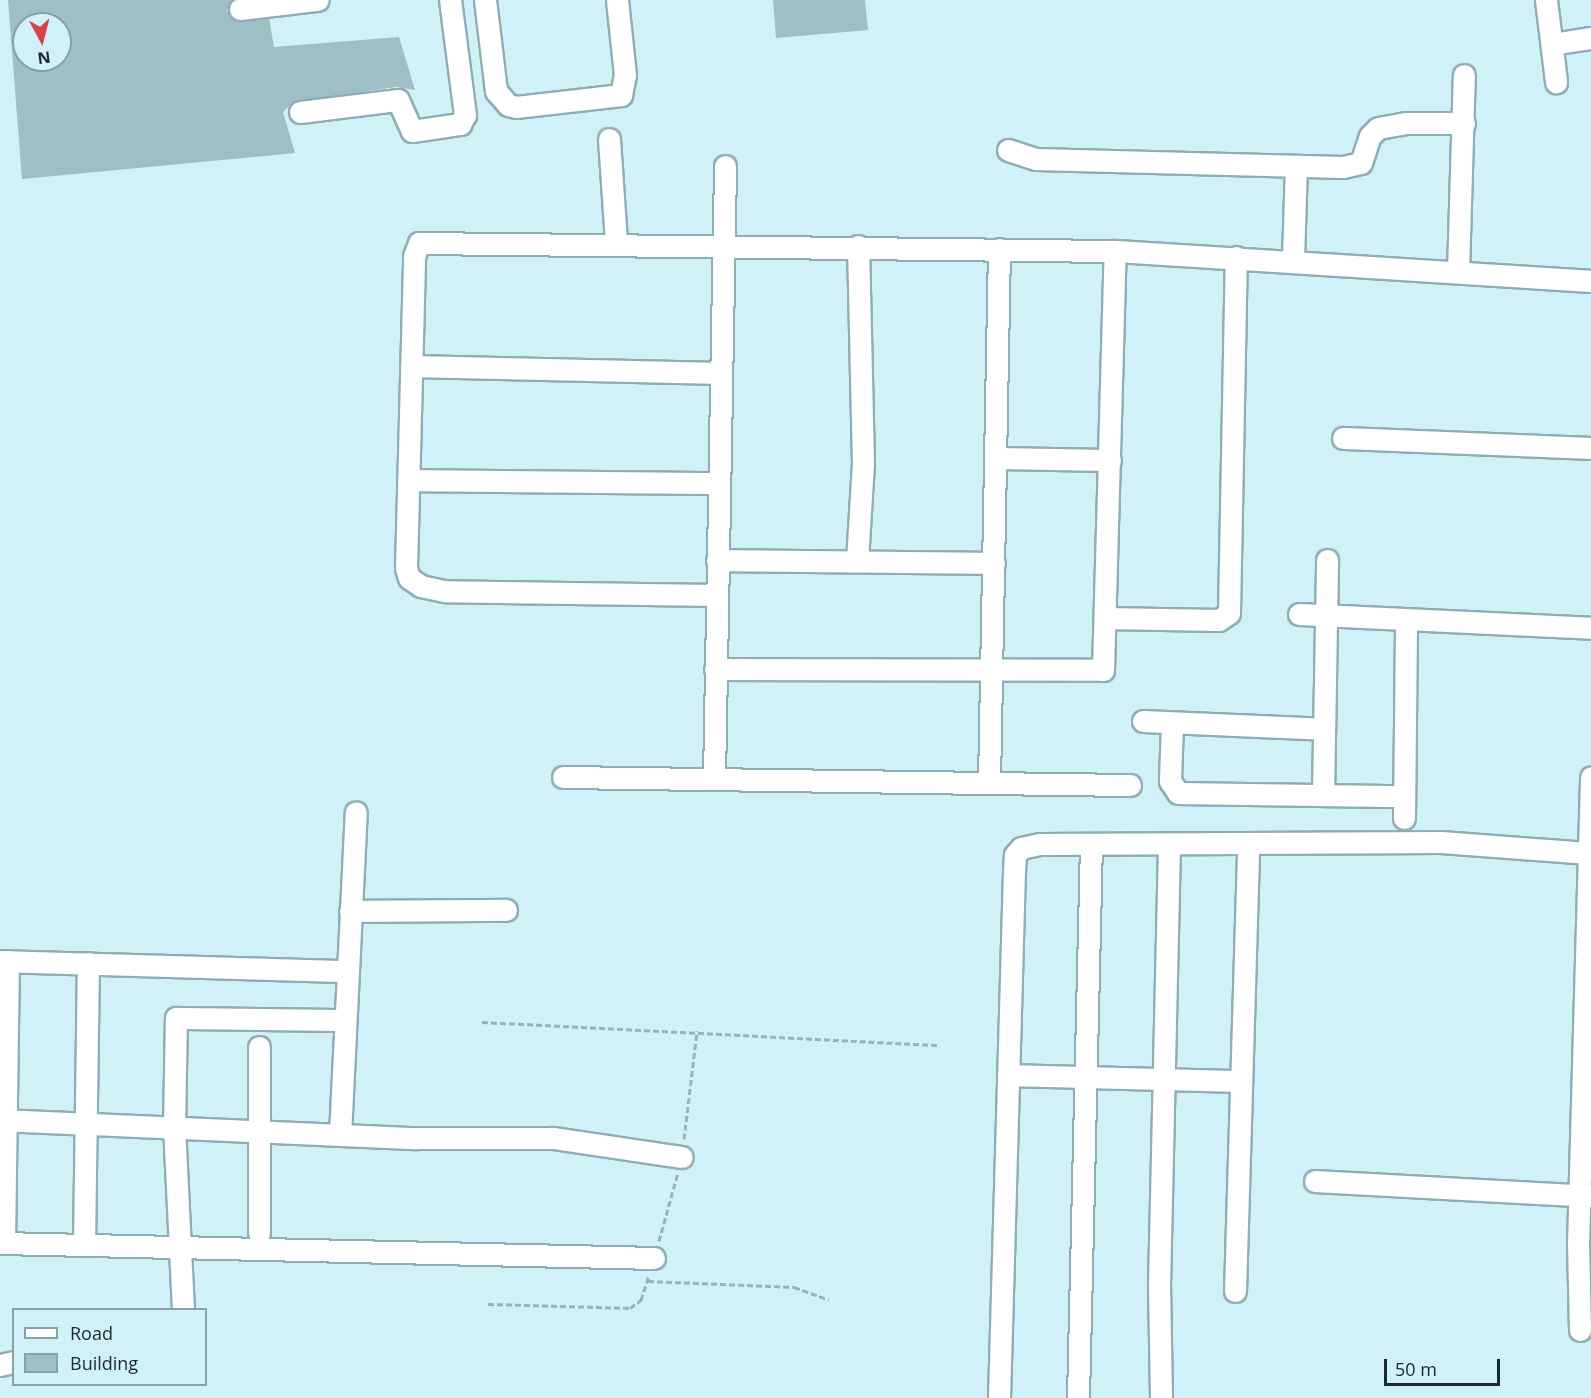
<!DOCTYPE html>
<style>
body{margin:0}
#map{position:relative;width:1591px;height:1398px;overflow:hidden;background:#d1f1f9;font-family:"Open Sans",sans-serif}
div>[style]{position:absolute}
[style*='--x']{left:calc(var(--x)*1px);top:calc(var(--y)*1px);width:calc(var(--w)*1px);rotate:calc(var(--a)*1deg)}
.building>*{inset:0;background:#9fbec6}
.path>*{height:3px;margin-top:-1.5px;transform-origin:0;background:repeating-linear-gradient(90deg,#99b3ba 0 6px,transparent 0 9px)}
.roads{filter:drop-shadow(2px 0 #8fadb5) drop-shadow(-2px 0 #8fadb5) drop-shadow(0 2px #8fadb5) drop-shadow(0 -2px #8fadb5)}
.minor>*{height:21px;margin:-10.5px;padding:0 10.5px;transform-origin:10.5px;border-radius:10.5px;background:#fff}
span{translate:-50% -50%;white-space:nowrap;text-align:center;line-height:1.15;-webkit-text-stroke:4.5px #d1f1f9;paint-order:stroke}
.legend{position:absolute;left:12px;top:1308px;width:195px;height:78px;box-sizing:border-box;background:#d1f1f9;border:2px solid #88a0a6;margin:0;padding:8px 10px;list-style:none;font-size:18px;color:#1b272a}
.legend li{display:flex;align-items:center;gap:12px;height:30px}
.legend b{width:30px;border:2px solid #88a0a6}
.north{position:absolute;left:12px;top:12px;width:60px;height:60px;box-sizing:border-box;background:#d1f1f9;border:2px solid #88a0a6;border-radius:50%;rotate:173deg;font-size:16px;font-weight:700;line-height:24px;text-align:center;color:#1b272a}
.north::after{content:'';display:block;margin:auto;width:21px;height:27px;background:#d44449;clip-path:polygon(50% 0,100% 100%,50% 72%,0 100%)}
.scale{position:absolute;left:1384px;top:1359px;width:116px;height:27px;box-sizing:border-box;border:3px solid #1b272a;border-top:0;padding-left:8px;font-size:18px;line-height:21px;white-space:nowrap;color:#1b272a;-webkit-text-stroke:4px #d1f1f9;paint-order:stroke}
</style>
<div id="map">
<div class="building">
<div style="clip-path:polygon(evenodd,8px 0,231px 0,227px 11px,234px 20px,269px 18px,274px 47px,399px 37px,415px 90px,396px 87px,293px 102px,283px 112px,295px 153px,22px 179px,8px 0,24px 24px,60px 24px,60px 60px,24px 60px,24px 24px)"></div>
<div style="clip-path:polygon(773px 0,865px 0,868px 30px,776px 38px)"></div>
</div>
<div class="path">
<div style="--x:482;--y:1022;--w:458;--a:2.9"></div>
<div style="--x:684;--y:1139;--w:109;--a:-83.1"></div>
<div style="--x:659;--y:1241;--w:72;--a:-74.6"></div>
<div style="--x:648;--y:1281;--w:146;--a:2.4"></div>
<div style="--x:794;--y:1287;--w:37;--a:20"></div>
<div style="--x:488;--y:1304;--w:142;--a:1.6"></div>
<div style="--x:630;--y:1308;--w:14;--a:-36"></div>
<div style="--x:641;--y:1300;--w:25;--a:-72"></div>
</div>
<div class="roads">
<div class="minor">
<div style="--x:485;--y:0;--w:92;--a:83.1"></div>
<div style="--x:496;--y:91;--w:18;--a:49"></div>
<div style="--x:508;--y:105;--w:8;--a:14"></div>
<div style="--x:516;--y:107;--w:106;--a:-6.5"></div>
<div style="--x:621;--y:95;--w:20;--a:-79"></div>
<div style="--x:625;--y:75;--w:75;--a:-96.1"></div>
<div style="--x:1546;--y:0;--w:83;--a:83"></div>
<div style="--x:240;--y:9;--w:78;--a:-6.7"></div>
<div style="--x:1552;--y:44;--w:39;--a:-9"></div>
<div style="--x:300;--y:112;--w:99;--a:-7"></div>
<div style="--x:398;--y:100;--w:34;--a:66"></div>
<div style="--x:412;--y:131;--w:49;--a:-8.3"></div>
<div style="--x:460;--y:124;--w:10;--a:-61"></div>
<div style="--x:465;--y:115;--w:116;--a:-97.4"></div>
<div style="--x:609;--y:139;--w:104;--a:86.1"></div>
<div style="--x:1008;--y:150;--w:29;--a:18"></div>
<div style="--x:1036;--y:159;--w:307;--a:1.5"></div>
<div style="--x:1343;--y:167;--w:18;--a:-13"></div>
<div style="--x:1361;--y:163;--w:28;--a:-72"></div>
<div style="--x:1370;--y:136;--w:11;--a:-45"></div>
<div style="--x:1378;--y:128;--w:28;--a:-10"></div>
<div style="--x:1406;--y:123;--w:58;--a:0"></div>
<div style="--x:1293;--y:259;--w:93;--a:-88.2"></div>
<div style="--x:1458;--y:272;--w:197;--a:-88.3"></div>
<div style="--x:411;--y:366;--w:310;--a:1.3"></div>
<div style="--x:1343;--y:438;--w:248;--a:2.3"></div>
<div style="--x:996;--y:458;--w:114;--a:1"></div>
<div style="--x:408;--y:480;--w:311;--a:0.6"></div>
<div style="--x:717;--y:560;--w:277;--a:0.6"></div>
<div style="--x:857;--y:561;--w:97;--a:-86.5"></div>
<div style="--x:863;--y:464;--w:218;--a:-91.3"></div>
<div style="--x:716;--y:595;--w:272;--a:-179.2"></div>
<div style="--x:444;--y:591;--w:24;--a:-168"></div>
<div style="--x:421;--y:586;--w:14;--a:-146"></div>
<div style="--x:409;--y:578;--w:10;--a:-107"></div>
<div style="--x:406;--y:568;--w:312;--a:-88.5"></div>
<div style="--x:414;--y:256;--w:14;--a:-69"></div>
<div style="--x:419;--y:243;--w:696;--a:0.66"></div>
<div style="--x:1115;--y:251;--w:477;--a:3.6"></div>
<div style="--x:1299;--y:614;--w:292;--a:2.7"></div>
<div style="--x:1105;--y:618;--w:114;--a:1"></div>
<div style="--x:1219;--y:620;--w:12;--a:-35"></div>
<div style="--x:1229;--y:613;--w:356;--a:-88.9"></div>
<div style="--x:715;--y:669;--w:388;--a:0.1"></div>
<div style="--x:1103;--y:670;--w:419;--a:-88.4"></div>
<div style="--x:1143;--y:721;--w:180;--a:2.5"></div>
<div style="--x:1172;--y:723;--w:58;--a:92"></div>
<div style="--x:1170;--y:781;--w:14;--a:56"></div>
<div style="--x:1178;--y:793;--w:226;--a:0.8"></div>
<div style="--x:563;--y:777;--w:567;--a:0.81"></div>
<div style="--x:714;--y:779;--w:613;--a:-88.97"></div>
<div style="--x:989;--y:783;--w:534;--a:-88.93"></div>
<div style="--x:1323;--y:795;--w:235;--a:-89"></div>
<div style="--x:1404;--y:818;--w:199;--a:-89.4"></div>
<div style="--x:350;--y:911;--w:156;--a:-0.4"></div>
<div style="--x:0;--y:961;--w:347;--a:1.7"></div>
<div style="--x:1008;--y:1075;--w:233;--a:1.5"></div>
<div style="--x:0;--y:1120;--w:416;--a:2.5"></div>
<div style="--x:416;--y:1138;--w:137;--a:0"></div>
<div style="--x:553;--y:1138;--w:130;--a:8.4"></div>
<div style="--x:340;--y:1135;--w:323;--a:-87.2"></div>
<div style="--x:1315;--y:1181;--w:276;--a:3.1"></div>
<div style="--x:259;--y:1233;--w:186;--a:-90"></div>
<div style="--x:0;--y:1243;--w:654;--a:1.31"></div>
<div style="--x:4;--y:1243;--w:282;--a:-89.2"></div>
<div style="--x:84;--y:1245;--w:282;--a:-89.2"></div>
<div style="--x:1235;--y:1291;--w:446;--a:-88.3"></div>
<div style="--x:183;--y:1310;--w:182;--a:-92.8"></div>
<div style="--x:174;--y:1128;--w:110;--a:-89"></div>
<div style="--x:176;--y:1018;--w:169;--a:0.7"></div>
<div style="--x:1580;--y:1330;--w:85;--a:-91.3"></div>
<div style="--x:1578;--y:1245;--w:468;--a:-88.4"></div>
<div style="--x:0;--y:1365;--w:14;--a:-12"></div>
<div style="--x:999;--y:1398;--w:526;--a:-88.37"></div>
<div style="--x:1014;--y:872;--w:17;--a:-87"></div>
<div style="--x:1015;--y:855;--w:9;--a:-49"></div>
<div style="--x:1021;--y:848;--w:19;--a:-12"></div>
<div style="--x:1040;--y:844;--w:401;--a:-0.3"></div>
<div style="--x:1441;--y:842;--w:147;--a:4.3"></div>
<div style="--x:1078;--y:1398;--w:554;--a:-88.66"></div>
<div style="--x:1161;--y:1398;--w:112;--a:-91"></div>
<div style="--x:1159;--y:1286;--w:441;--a:-88.7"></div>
</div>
</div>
<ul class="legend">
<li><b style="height:8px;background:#fff"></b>Road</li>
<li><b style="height:16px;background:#9fbec6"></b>Building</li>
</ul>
<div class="north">N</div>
<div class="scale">50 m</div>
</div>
